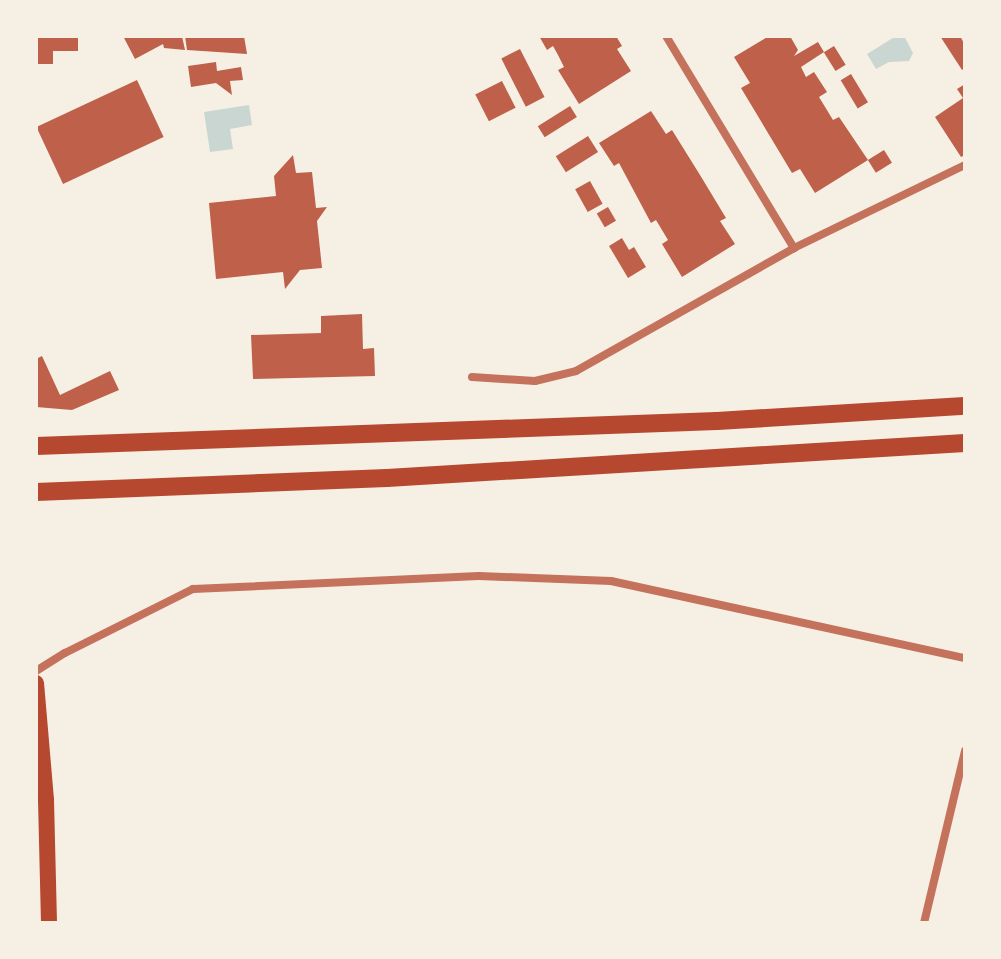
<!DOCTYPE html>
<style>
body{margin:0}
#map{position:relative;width:1001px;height:959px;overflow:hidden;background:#f6efe4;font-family:"Open Sans",sans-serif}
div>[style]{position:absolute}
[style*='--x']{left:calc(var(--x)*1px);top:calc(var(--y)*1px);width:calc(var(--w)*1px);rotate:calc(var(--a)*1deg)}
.water>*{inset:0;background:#c9d6d2}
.building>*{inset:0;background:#bf614a;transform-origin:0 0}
.minor>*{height:8px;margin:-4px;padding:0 4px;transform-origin:4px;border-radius:4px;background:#c5725c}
.secondary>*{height:16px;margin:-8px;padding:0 8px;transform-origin:8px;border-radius:8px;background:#b5482f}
.trunk>*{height:18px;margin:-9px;padding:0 9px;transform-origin:9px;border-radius:9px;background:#b5482f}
span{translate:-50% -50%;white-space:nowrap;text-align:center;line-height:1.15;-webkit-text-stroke:7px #f6efe4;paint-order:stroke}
.frame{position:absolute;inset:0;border:38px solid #f6efe4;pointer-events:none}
</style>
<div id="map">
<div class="water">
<div style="clip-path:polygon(896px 36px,904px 36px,913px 53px,909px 61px,889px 62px,876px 69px,867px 54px)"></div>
<div style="clip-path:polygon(249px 105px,252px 125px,230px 129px,233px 149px,210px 152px,204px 112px)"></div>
</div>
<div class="building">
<div style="clip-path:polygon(36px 36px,78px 36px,78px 51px,53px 51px,53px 64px,36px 64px)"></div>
<div style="clip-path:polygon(123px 36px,182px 36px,185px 50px,164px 48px,163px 44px,135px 59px)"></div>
<div style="clip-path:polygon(185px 36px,244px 36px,247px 54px,187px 50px)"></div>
<div style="clip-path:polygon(539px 36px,616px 36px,622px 46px,617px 49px,631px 71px,579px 104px,558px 70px,564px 67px,558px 55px,553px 46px,547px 50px)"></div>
<div style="clip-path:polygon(769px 36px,790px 36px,798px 50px,794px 56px,818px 42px,824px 52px,801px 67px,806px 77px,814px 72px,827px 92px,819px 97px,833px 120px,839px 117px,868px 160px,815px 193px,800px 169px,792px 173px,741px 88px,750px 83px,734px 57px)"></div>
<div style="clip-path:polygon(940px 36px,960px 36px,965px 45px,965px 68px,962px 70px)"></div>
<div style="left:834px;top:46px;width:22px;height:12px;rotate:58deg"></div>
<div style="left:520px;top:49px;width:54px;height:21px;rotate:63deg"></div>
<div style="clip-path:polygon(216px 62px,217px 71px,241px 67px,243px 80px,230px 81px,232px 95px,216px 83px,191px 87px,188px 66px)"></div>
<div style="left:851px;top:74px;width:33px;height:12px;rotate:59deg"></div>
<div style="left:137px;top:80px;width:63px;height:111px;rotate:65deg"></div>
<div style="left:502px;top:81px;width:30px;height:30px;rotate:63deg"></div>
<div style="clip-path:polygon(965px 84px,965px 155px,961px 157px,935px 117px,963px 98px,957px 89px)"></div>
<div style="left:570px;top:106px;width:13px;height:38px;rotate:58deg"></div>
<div style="clip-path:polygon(651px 111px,666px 134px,672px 130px,700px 175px,726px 218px,720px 221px,735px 244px,682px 277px,662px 244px,668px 240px,656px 220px,651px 223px,619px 163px,614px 166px,599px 143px)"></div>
<div style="left:588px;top:136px;width:19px;height:38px;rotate:58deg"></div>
<div style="left:884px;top:150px;width:15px;height:19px;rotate:58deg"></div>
<div style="clip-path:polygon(293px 155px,296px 173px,312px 172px,316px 208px,327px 207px,317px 221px,322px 268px,300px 270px,285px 289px,283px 272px,216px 279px,209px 203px,276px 196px,274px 176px)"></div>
<div style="left:590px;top:181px;width:26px;height:17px;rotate:61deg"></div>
<div style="left:608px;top:207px;width:16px;height:13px;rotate:60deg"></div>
<div style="clip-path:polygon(622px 238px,629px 250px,634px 247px,646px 267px,628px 278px,609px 246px)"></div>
<div style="clip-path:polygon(362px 314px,363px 349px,374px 348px,375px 376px,253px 379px,251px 335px,321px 333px,321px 316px)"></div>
<div style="clip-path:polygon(42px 356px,60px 395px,110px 371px,119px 390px,72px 410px,36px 407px,36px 359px)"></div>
</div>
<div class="minor">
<div style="--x:666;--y:36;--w:248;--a:58.9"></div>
<div style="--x:472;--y:377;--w:63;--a:3.6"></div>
<div style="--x:535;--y:381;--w:42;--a:-13.7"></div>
<div style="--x:576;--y:371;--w:250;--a:-29.4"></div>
<div style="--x:794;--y:248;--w:190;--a:-25.9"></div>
<div style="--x:36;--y:671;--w:34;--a:-32"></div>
<div style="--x:65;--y:653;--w:143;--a:-26.6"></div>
<div style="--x:193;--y:589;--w:286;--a:-2.6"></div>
<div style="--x:479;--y:576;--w:132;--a:2.2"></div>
<div style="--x:611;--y:581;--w:362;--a:12.3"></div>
<div style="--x:924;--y:923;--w:177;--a:-76.6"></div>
</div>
<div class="secondary">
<div style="--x:36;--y:683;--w:117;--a:85.1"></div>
<div style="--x:46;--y:800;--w:123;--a:88.6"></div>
</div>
<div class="trunk">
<div style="--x:36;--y:446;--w:681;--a:-2.1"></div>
<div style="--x:717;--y:421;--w:248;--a:-3.5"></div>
<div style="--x:36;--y:492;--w:351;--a:-2.3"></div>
<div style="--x:387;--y:478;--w:579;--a:-3.47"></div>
</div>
<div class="frame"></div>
</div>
